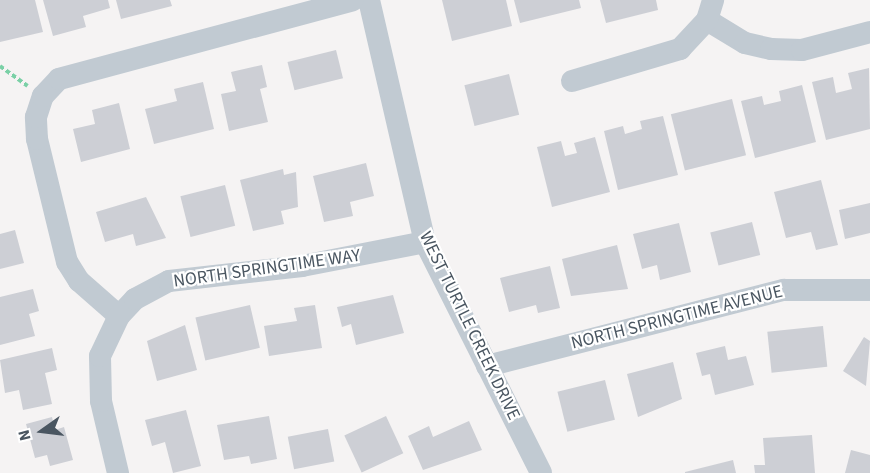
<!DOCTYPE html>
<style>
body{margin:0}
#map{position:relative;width:870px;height:473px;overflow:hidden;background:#f5f3f3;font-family:"Source Sans 3",sans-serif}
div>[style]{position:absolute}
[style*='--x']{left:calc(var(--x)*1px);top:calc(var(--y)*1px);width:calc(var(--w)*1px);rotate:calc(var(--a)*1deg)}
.building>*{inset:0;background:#cdcfd5;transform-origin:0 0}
.path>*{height:4px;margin-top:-2px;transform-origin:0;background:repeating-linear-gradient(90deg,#7ad0a6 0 4.5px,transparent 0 7.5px)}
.minor>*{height:22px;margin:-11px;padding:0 11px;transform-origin:11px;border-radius:11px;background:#c1cad2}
span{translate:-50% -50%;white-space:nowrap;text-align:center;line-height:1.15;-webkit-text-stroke:4.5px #fff;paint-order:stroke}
.street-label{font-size:18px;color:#4a5661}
.north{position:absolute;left:12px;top:401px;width:60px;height:60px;-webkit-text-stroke:4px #fff;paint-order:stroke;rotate:256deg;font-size:16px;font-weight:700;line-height:24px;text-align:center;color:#4a5661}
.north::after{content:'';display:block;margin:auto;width:21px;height:27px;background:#4a5661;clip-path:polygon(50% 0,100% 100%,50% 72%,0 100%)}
</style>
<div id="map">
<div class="building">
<div style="clip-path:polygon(0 0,35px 0,43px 32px,0 42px)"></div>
<div style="clip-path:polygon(43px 0,108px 0,110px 8px,83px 16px,86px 27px,53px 36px)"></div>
<div style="clip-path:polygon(116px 0,170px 0,172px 6px,121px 19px)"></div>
<div style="clip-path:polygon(442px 0,506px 0,512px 26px,452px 41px)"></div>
<div style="clip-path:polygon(514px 0,579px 0,581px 8px,520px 23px)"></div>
<div style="clip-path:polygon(600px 0,656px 0,658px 10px,606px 23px)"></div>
<div style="left:336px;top:50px;width:29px;height:50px;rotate:76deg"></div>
<div style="clip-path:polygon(262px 65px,267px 87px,260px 89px,268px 122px,229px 131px,221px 94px,236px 91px,231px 72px)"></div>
<div style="clip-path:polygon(869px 68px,870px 129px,826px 140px,812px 82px,833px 77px,836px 93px,852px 89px,848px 73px)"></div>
<div style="left:509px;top:74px;width:42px;height:46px;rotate:76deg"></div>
<div style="clip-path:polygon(203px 82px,214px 129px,154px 144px,145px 109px,177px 101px,174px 89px)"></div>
<div style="clip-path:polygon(802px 85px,816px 142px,755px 158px,741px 101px,762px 96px,764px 105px,781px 101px,779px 91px)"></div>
<div style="left:732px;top:99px;width:58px;height:63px;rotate:76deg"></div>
<div style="clip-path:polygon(119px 103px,130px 149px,81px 162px,73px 129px,95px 124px,92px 110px)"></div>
<div style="clip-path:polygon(663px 116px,678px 175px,618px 190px,604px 131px,623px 126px,625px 134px,642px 129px,640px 121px)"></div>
<div style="clip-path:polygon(595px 137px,610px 192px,552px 207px,537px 147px,561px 141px,565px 156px,577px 153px,574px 143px)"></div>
<div style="clip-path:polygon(366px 163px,374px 196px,350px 202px,353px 216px,324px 222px,313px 176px)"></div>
<div style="clip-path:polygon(283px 169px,284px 175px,296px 172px,298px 207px,281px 211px,284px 224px,253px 231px,240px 180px)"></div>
<div style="clip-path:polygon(821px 180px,838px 245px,816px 250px,811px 232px,786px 238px,774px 192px)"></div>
<div style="left:225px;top:185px;width:42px;height:46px;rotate:76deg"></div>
<div style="clip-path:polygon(146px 197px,166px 238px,136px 246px,133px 234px,105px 242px,96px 212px)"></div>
<div style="clip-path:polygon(870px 203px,870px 233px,845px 239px,839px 210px)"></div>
<div style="left:752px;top:222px;width:34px;height:43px;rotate:76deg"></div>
<div style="clip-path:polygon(679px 223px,691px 272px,660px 280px,657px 265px,642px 269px,633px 234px)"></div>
<div style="clip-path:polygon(15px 230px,24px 263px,0 269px,0 234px)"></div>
<div style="clip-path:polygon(617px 245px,628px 289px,571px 296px,562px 259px)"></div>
<div style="clip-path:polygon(550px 266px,560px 308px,538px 313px,536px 305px,509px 312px,500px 278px)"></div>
<div style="clip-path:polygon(33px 289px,39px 311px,29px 314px,35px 336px,0 345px,0 297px)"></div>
<div style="clip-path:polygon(393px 295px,404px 333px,356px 345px,351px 324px,342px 327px,337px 307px)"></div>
<div style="left:250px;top:305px;width:44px;height:56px;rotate:77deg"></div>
<div style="clip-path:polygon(315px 305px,322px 348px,269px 356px,264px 326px,297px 321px,294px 308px)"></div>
<div style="clip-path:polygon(185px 325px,197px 370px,157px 381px,147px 341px)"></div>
<div style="left:823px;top:326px;width:41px;height:56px;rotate:84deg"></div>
<div style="clip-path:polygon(864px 337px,870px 341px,866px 386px,843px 371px)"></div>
<div style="clip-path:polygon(725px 346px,728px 360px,746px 356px,754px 385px,715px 395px,710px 374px,702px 376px,696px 353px)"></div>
<div style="clip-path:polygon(52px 348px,57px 370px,45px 373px,52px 404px,23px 410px,19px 390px,5px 393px,0 360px)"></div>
<div style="clip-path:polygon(673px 362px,682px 399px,638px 417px,627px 374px)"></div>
<div style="left:605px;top:380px;width:41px;height:49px;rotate:76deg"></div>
<div style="clip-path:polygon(186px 410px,201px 466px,173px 473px,165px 442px,152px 446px,145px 420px)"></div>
<div style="clip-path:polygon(269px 416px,277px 459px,251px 464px,249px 456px,224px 460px,217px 425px)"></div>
<div style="left:386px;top:416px;width:41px;height:46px;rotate:65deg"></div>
<div style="clip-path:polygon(52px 417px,55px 430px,64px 427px,73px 460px,50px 466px,47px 455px,35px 458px,26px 424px)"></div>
<div style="clip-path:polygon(469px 421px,482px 450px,423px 470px,408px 436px,429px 426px,433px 437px)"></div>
<div style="left:328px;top:429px;width:33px;height:41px;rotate:79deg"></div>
<div style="clip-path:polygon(812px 435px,815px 473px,755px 473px,754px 465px,765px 465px,763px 438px)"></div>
<div style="clip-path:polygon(851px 450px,870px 455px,870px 473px,845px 473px)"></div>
<div style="clip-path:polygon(733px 460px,736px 473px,685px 473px,685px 472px)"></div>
</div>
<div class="path">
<div style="--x:0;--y:66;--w:34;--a:36"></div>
</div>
<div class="minor">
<div style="--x:369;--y:0;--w:248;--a:77"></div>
<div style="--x:425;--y:242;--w:258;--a:63.3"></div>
<div style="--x:707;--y:20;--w:44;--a:31.2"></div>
<div style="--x:745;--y:43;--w:27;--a:13"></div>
<div style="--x:771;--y:49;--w:31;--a:2"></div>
<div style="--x:802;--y:50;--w:70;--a:-14.8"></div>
<div style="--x:572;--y:81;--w:113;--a:-16.5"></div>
<div style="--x:680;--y:49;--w:40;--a:-47"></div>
<div style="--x:707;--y:20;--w:21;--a:-73"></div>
<div style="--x:119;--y:316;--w:53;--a:-138.8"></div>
<div style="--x:79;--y:281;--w:22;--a:-122"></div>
<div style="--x:67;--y:262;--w:127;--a:-103.7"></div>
<div style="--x:37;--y:139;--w:22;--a:-93"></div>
<div style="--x:36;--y:117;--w:22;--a:-72"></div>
<div style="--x:43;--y:96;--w:23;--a:-47"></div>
<div style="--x:59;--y:79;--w:304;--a:-15"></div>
<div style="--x:487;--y:366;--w:307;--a:-14.4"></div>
<div style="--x:784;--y:290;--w:86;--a:0"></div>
<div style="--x:118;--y:473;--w:74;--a:-103.3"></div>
<div style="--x:101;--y:401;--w:45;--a:-91.3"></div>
<div style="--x:100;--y:356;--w:44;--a:-64.6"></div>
<div style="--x:119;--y:316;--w:23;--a:-47"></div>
<div style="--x:135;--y:299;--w:38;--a:-28"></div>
<div style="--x:169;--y:281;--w:134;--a:-6.4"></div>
<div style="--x:302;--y:266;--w:125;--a:-11"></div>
</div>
<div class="street-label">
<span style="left:267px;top:269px;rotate:-8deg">NORTH SPRINGTIME WAY</span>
<span style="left:677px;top:318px;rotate:-14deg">NORTH SPRINGTIME AVENUE</span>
<span style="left:469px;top:326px;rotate:64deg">WEST TURTLE CREEK DRIVE</span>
</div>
<div class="north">N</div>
</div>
